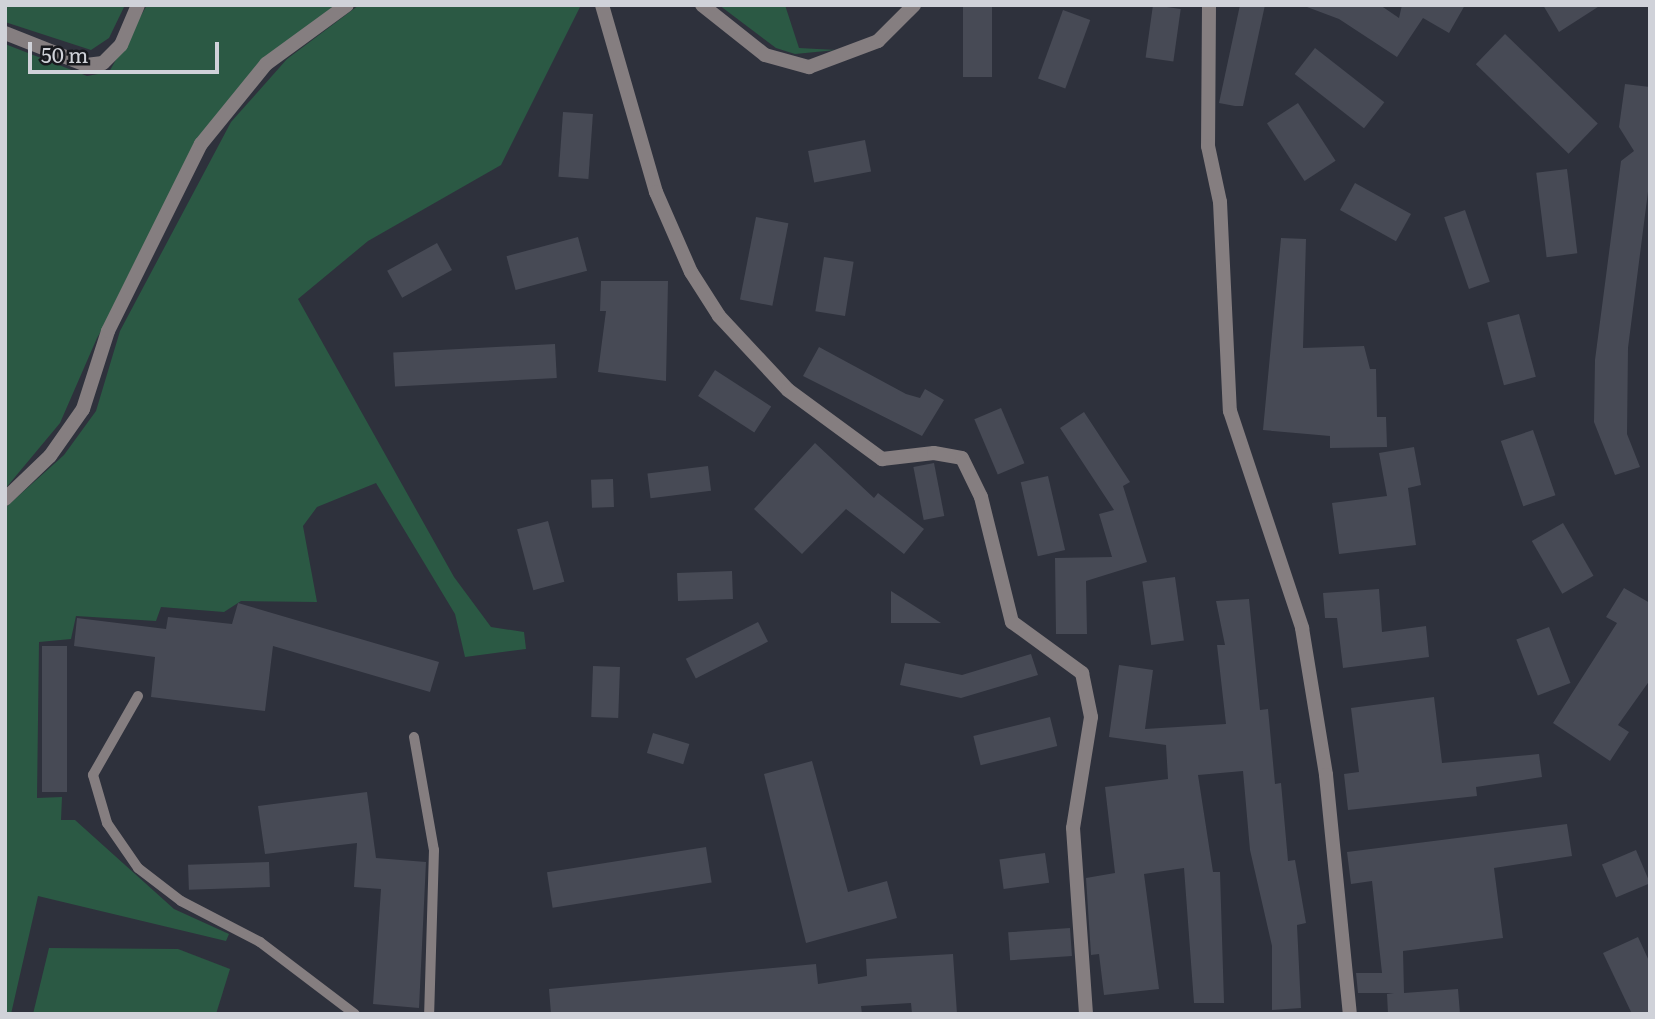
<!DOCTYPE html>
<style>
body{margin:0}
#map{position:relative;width:1655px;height:1019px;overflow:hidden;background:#2e313c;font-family:Literata,serif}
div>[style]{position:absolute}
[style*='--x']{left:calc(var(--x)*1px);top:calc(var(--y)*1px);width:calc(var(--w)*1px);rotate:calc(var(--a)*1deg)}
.green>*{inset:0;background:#2b5944}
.building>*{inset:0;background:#474a55;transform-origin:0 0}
.lane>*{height:10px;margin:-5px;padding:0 5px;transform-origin:5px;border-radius:5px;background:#857e80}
.street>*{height:14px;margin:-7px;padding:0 7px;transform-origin:7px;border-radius:7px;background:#857e80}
span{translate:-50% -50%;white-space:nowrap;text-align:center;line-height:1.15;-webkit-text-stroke:6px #18191e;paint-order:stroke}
.frame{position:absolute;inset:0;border:7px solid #d0d2d9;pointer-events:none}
.scale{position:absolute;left:28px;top:42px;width:191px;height:32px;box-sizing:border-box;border:4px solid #d0d2d9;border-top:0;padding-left:9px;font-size:21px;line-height:24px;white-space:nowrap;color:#d0d2d9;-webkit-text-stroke:5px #18191e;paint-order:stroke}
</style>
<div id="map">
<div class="green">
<div style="clip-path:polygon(5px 5px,125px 5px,109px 38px,91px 50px,5px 22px)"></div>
<div style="clip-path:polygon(147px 5px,336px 5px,241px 85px,97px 338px,60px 423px,5px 489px,5px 44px,87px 76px,109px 72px)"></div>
<div style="clip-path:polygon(359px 5px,581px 5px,501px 165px,368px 241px,298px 299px,454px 577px,491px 627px,524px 632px,526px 649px,465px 657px,455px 614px,376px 483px,317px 507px,303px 526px,317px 602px,241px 601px,224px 612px,161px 607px,156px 621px,76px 616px,71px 639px,39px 642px,37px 798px,62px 797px,61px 820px,75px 820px,174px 909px,229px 934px,226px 941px,38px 896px,11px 1014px,5px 1014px,5px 508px,64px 455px,96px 411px,120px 331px,231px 122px,287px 59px)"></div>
<div style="clip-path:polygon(719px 5px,785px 5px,799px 48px,836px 50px,795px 54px,776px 48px)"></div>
<div style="clip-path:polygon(49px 948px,178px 949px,230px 969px,216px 1014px,33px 1014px)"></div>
</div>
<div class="building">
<div style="left:963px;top:5px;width:29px;height:72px"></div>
<div style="left:1153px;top:5px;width:28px;height:53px;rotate:8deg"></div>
<div style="clip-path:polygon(1240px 5px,1265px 5px,1243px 106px,1235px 106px,1219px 103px)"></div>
<div style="clip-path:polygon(1380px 5px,1399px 18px,1402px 5px,1465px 5px,1449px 33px,1423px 18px,1397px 57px,1339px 19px,1307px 7px)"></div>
<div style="clip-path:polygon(1543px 5px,1601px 5px,1559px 32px)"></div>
<div style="left:1063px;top:10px;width:29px;height:73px;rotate:20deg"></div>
<div style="left:1505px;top:34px;width:129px;height:42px;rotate:44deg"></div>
<div style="left:1315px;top:48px;width:88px;height:33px;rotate:38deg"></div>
<div style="clip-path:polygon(1625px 84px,1650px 87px,1650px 176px,1628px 348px,1627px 434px,1640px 467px,1615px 475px,1594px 422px,1595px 360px,1621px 161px,1634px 151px,1619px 127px)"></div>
<div style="left:1298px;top:103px;width:69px;height:37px;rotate:57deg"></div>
<div style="left:563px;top:112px;width:30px;height:65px;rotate:4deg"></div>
<div style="left:865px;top:140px;width:32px;height:58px;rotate:79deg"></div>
<div style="left:1567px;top:169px;width:85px;height:31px;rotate:83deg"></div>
<div style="left:1355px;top:183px;width:64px;height:31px;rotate:29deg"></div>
<div style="left:1465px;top:210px;width:76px;height:22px;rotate:71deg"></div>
<div style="left:756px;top:217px;width:33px;height:84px;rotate:11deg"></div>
<div style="left:578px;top:237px;width:35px;height:74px;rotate:75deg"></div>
<div style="clip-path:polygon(1281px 238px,1306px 239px,1303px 348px,1364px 346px,1370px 369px,1376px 369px,1377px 417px,1386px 417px,1387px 447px,1330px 448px,1330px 436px,1263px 430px)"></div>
<div style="left:437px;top:243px;width:31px;height:57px;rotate:61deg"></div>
<div style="left:824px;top:257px;width:30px;height:55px;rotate:9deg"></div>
<div style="clip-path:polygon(601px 281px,668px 281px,666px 381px,598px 372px,606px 311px,600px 311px)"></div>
<div style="left:1519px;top:314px;width:65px;height:33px;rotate:75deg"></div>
<div style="left:555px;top:344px;width:34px;height:162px;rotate:87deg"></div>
<div style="clip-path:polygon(819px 347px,906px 394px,920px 398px,925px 389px,944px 400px,922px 436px,803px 376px)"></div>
<div style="left:715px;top:370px;width:67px;height:31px;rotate:33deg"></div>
<div style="left:1001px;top:408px;width:60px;height:29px;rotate:67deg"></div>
<div style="clip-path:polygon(1084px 412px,1130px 482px,1123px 486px,1147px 562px,1086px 581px,1087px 634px,1056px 634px,1055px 558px,1112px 557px,1099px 514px,1114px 510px,1060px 428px)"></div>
<div style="left:1533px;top:430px;width:69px;height:34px;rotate:71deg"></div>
<div style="clip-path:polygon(815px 443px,874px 498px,878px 493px,924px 529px,904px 554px,846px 509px,802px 554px,754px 509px)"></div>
<div style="clip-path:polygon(1414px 447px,1421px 485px,1408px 488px,1416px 545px,1339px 554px,1332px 503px,1387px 496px,1379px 453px)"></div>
<div style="left:934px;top:463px;width:54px;height:21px;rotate:79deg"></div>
<div style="left:708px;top:466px;width:25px;height:61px;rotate:83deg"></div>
<div style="left:1048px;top:476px;width:76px;height:28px;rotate:77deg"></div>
<div style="left:613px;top:479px;width:28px;height:22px;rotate:88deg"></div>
<div style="left:548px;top:521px;width:63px;height:32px;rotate:75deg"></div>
<div style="left:1563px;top:523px;width:61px;height:36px;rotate:60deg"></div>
<div style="left:732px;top:571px;width:28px;height:55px;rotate:88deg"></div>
<div style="left:1175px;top:577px;width:64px;height:33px;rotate:82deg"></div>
<div style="clip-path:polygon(1624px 588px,1650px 603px,1650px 680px,1618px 725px,1629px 732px,1610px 761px,1553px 723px,1617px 623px,1606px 617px)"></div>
<div style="clip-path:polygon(1379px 589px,1382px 632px,1426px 626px,1429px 657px,1343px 668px,1337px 618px,1325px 618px,1323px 593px)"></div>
<div style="clip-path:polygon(891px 591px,941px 623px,891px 623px)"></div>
<div style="clip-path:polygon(1249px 599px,1260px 710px,1268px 709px,1275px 784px,1281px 783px,1288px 861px,1295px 860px,1306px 923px,1297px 925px,1301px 1008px,1272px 1010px,1272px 946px,1250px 850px,1243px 771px,1198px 775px,1213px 872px,1220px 872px,1224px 1003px,1194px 1003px,1184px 868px,1144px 874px,1159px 989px,1104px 995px,1099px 954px,1091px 955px,1086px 878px,1115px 873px,1105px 787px,1168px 779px,1166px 745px,1109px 737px,1119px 665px,1153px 670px,1145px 729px,1226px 724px,1217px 645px,1225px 645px,1216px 601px)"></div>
<div style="clip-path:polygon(238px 603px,439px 662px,430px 692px,273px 646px,265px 711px,151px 697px,155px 657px,74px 646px,77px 618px,166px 629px,168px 617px,232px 624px)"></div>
<div style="left:758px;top:622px;width:22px;height:81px;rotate:63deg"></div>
<div style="left:1549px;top:627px;width:60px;height:35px;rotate:69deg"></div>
<div style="left:42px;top:646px;width:25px;height:146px"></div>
<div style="clip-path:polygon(1031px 654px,1038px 675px,961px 698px,900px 685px,905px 663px,962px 675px)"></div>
<div style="left:593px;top:666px;width:27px;height:51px;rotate:2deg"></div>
<div style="clip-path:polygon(1434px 697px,1442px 763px,1539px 754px,1542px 777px,1476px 787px,1477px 796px,1348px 810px,1344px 774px,1359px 772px,1351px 708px)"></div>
<div style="left:1050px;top:717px;width:30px;height:79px;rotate:76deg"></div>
<div style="left:653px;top:733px;width:38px;height:21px;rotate:17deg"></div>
<div style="clip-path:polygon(812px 761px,848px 892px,887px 881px,897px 918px,806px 943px,764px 774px)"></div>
<div style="clip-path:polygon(367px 792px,376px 858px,426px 862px,419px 1008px,373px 1004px,381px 889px,354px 887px,357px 843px,265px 854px,258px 806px)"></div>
<div style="clip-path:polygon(1567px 824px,1572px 856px,1494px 868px,1503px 938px,1403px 951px,1404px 993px,1458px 989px,1460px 1014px,1388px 1014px,1387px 994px,1394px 993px,1358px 993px,1356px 973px,1382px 973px,1372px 881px,1351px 884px,1347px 852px)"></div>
<div style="left:706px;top:847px;width:36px;height:161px;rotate:81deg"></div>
<div style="left:1636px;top:850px;width:36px;height:37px;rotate:67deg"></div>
<div style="left:1045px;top:853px;width:30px;height:46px;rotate:82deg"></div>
<div style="left:269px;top:862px;width:25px;height:81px;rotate:88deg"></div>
<div style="left:1070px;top:928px;width:28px;height:62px;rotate:86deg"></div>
<div style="clip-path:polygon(1638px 937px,1650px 963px,1650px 1014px,1632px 1014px,1603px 953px)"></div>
<div style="clip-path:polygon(953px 954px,957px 1014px,912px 1014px,911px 1003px,861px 1006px,862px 1014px,551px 1014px,549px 989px,816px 964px,818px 984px,867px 976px,866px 959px)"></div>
</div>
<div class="lane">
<div style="--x:138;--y:696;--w:91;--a:119.7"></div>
<div style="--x:93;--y:775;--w:50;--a:73.7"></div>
<div style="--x:107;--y:823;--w:55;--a:55.4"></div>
<div style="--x:138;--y:868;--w:54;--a:37.5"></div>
<div style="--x:181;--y:901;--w:89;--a:27.4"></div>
<div style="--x:260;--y:942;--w:119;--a:37.2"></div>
<div style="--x:414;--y:737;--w:115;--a:80"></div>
<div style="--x:434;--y:850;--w:164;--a:91.7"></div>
</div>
<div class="street">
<div style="--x:602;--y:5;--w:195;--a:73.9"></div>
<div style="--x:656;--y:192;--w:87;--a:66.4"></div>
<div style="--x:691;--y:272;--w:52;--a:57.5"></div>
<div style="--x:719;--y:316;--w:101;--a:47"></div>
<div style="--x:788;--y:390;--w:117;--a:36.3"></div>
<div style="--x:882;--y:459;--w:52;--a:-6.6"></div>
<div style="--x:934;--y:453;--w:28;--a:10"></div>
<div style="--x:962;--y:458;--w:43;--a:64"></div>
<div style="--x:981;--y:497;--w:129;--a:76.1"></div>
<div style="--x:1012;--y:622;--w:87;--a:36.1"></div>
<div style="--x:1082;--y:673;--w:45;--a:78.4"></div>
<div style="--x:1091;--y:717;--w:112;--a:99.2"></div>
<div style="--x:1073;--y:828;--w:186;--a:86"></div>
<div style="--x:702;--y:5;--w:80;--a:38.4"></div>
<div style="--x:765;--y:55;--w:46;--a:15.3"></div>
<div style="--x:809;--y:67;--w:74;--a:-20.6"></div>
<div style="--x:878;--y:41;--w:51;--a:-45"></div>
<div style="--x:1209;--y:5;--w:141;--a:90.4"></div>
<div style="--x:1208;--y:146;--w:57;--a:77.9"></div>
<div style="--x:1220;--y:202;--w:209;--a:87.3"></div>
<div style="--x:1230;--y:411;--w:229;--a:71.6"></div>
<div style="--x:1302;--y:628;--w:149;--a:80.7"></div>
<div style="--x:1326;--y:775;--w:240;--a:84.3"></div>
<div style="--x:5;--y:33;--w:87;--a:21.6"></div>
<div style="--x:86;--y:65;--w:17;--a:-7"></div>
<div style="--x:103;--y:63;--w:25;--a:-45"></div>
<div style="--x:121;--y:45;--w:43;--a:-67"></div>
<div style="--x:5;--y:499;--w:62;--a:-43.7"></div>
<div style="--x:50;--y:456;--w:57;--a:-54.9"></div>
<div style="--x:83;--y:409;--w:82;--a:-72.2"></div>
<div style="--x:108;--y:331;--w:209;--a:-63.6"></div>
<div style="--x:201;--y:144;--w:103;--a:-50.9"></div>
<div style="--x:266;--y:64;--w:100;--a:-36.1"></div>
</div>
<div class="frame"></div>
<div class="scale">50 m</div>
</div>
